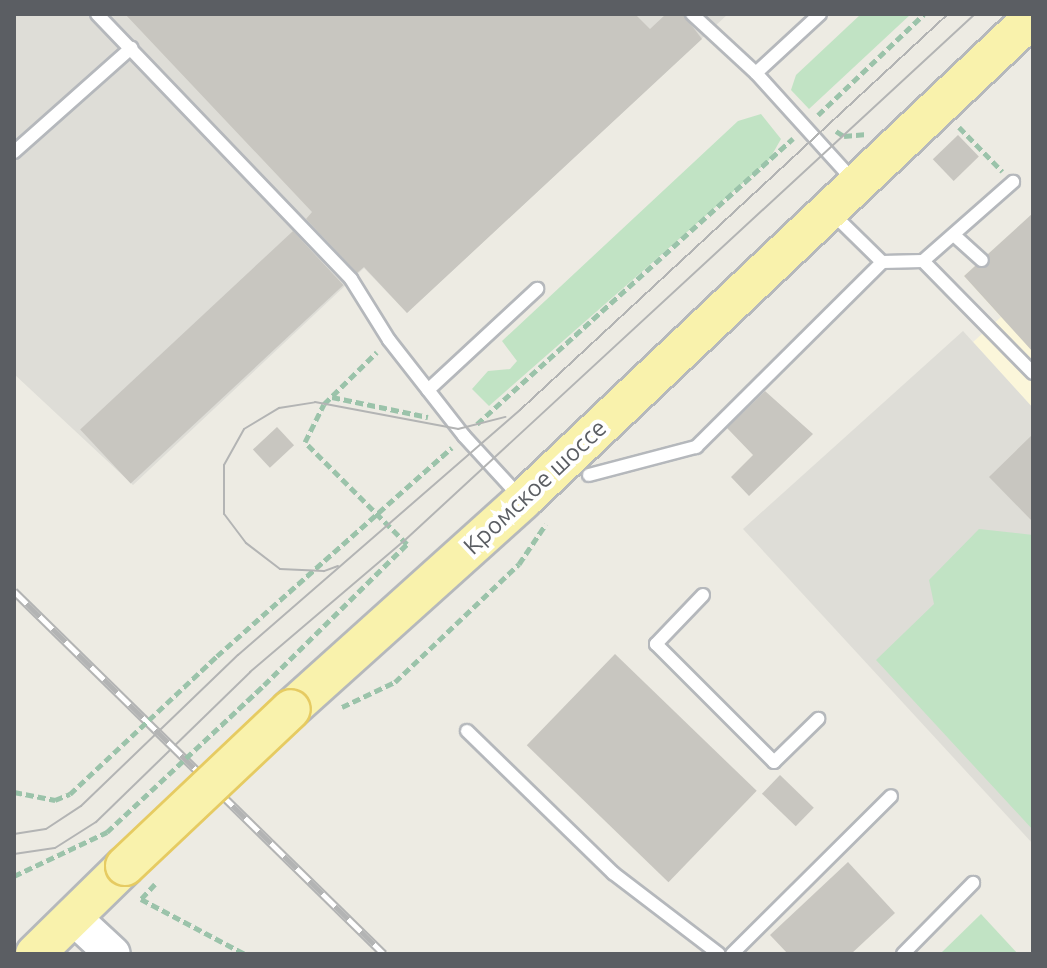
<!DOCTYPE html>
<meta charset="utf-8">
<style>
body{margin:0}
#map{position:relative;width:1047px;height:968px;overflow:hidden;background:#edebe3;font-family:Ubuntu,sans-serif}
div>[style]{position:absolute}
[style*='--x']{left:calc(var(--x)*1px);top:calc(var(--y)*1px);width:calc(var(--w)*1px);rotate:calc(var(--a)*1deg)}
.commercial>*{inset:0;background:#fbf6da}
.industrial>*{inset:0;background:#deddd7}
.green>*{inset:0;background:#c1e3c4}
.building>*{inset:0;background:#c8c6c0;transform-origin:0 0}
.path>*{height:5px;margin-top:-2.5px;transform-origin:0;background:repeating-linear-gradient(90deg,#9bc3aa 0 8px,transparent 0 12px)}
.roads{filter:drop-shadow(2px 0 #b5b8bc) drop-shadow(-2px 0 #b5b8bc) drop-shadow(0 2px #b5b8bc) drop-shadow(0 -2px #b5b8bc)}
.service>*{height:12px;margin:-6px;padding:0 6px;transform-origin:6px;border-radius:6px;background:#fff}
.secondary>*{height:34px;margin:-17px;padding:0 17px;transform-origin:17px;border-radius:17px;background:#fff}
.primary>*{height:38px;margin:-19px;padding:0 19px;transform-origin:19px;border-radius:19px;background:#f9f2ac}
.tram>*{height:2px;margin:-1px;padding:0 1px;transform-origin:1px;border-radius:1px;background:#b3b4b4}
.rail>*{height:9px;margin-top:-4.5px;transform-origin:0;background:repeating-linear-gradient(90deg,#fff 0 18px,#b3b4b4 0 36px);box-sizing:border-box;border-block:2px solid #b3b4b4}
.path-bridge>*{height:5px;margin-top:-2.5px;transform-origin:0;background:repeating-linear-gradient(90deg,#9bc3aa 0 8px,transparent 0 12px)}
.bridges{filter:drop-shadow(2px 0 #e6cb62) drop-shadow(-2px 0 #e6cb62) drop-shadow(0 2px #e6cb62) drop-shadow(0 -2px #e6cb62)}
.primary-bridge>*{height:38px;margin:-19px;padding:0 19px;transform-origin:19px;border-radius:19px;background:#f9f2ac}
span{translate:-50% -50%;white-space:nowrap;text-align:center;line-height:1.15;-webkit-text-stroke:8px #fff;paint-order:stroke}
.street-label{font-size:24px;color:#5b5e63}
.frame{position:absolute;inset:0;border:16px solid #5b5e63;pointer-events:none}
</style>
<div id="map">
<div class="commercial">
<div style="clip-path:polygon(1033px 214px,1033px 408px,973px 342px,1001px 317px,964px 276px)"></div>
</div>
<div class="industrial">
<div style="clip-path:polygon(14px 14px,728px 14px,407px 313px,364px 268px,133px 485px,14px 374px)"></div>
<div style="clip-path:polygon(963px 331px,1033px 408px,1033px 844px,743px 529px)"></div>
</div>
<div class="green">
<div style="clip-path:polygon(861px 14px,911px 14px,809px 109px,791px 90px,796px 75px)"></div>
<div style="clip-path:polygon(761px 114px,781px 139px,769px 160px,489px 406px,472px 389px,488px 371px,510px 369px,517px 361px,502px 341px,738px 121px)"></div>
<div style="clip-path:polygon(979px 529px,1033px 535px,1033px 830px,876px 660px,934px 604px,929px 580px)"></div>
<div style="clip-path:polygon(981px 914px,1018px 954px,942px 954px,941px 953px)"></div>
</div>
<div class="building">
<div style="clip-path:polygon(125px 14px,635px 14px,650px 29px,666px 14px,683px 14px,702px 39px,407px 313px,364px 267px,357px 273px,306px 219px,312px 212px)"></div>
<div style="left:958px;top:135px;width:30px;height:35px;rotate:46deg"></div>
<div style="clip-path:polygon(1033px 213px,1033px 352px,964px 276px,975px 266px,988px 266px,988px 254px)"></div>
<div style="left:293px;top:231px;width:74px;height:291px;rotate:47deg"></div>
<div style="clip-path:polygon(765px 391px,813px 434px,749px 496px,731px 477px,753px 455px,727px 428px)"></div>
<div style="left:277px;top:427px;width:25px;height:33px;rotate:47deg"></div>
<div style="clip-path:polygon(1033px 434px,1033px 522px,989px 477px)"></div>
<div style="left:615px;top:654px;width:197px;height:127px;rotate:44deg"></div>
<div style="left:780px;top:775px;width:47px;height:26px;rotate:44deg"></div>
<div style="clip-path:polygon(848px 862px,895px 913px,851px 954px,788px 954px,770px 935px)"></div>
</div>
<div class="path">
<div style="--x:818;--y:115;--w:146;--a:-43.6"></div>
<div style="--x:959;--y:127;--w:62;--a:45.7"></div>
<div style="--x:836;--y:131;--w:9;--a:32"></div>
<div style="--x:844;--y:136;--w:23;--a:-5"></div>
<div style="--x:332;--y:397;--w:98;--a:11.8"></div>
<div style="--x:477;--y:424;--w:426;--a:-42.1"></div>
<div style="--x:217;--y:656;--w:314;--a:-41.6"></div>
<div style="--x:264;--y:685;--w:201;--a:-44.6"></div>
<div style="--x:407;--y:544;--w:144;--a:-135"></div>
<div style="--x:305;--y:442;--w:42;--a:-63.4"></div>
<div style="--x:324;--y:404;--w:74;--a:-44.5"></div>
<div style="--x:342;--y:707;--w:59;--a:-25.3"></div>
<div style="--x:395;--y:682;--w:171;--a:-43.6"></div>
<div style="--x:519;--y:564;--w:48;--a:-56"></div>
<div style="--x:14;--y:792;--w:42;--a:11"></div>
<div style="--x:55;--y:800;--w:16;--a:-22"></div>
<div style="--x:14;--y:876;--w:103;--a:-25.3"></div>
<div style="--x:155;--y:884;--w:21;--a:133"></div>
<div style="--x:141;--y:899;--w:118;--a:27.9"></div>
</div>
<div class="roads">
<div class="service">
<div style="--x:97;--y:14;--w:367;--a:46.2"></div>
<div style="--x:351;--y:279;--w:72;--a:58.1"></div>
<div style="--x:389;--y:340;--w:122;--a:52"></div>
<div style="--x:464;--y:436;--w:84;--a:47.4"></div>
<div style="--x:692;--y:14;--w:87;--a:42.7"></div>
<div style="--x:756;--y:73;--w:146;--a:47.8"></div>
<div style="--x:756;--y:73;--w:87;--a:-42.7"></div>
<div style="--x:14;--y:152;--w:157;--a:-41.6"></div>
<div style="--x:831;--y:212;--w:71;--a:44.4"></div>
<div style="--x:882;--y:262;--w:41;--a:-1.4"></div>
<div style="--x:923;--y:261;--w:157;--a:45.5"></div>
<div style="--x:955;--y:236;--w:36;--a:42"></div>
<div style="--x:923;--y:261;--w:120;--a:-41.3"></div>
<div style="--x:428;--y:390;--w:149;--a:-42.8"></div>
<div style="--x:589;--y:475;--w:111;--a:-14.7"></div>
<div style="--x:696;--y:447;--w:262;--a:-44.8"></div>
<div style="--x:703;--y:595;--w:68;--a:133.8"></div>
<div style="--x:656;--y:644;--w:167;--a:45"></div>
<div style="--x:774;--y:762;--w:62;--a:-44.3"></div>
<div style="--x:467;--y:731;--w:204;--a:44.2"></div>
<div style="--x:613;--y:873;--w:133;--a:37.4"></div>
<div style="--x:732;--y:954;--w:224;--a:-44.8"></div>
<div style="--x:903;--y:954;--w:100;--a:-45.4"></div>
</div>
<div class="secondary">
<div style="--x:73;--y:917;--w:54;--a:42.8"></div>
</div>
<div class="primary">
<div style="--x:291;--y:709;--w:312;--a:-42"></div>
<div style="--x:523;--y:500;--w:702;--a:-43.44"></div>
<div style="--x:35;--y:954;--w:126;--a:-44.4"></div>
</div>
</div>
<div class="tram">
<div style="--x:338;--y:566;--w:15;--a:160"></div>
<div style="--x:324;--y:571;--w:44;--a:-177.4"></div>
<div style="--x:280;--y:569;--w:43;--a:-142.6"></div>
<div style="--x:246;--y:543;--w:36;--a:-127"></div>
<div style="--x:224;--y:514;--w:49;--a:-90"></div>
<div style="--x:224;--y:465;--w:41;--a:-60.9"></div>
<div style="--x:244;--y:429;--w:41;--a:-31"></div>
<div style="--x:279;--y:408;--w:36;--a:-9"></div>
<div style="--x:315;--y:402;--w:146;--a:10.7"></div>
<div style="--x:458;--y:429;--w:49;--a:-14.3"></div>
<div style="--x:14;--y:834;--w:32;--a:-9"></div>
<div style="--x:46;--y:829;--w:42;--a:-33.3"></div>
<div style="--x:81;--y:806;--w:218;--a:-43.9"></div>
<div style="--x:238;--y:655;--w:374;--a:-41"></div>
<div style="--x:520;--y:410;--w:583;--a:-42.78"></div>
<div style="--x:14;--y:854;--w:41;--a:-8.3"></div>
<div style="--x:55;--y:848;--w:49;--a:-32.4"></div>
<div style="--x:96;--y:822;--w:215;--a:-44.2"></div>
<div style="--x:250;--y:672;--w:202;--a:-40.4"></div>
<div style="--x:404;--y:541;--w:777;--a:-42.71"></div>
</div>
<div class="rail">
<div style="--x:14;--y:591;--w:518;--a:44.45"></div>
</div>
<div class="path-bridge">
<div style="--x:70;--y:794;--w:202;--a:-43.2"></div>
<div style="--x:107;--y:832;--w:215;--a:-43.1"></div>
</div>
<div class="bridges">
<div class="primary-bridge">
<div style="--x:125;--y:866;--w:228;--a:-43.4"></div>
</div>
</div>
<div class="street-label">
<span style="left:535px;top:487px;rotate:-43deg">Кромское шоссе</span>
</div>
<div class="frame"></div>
</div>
